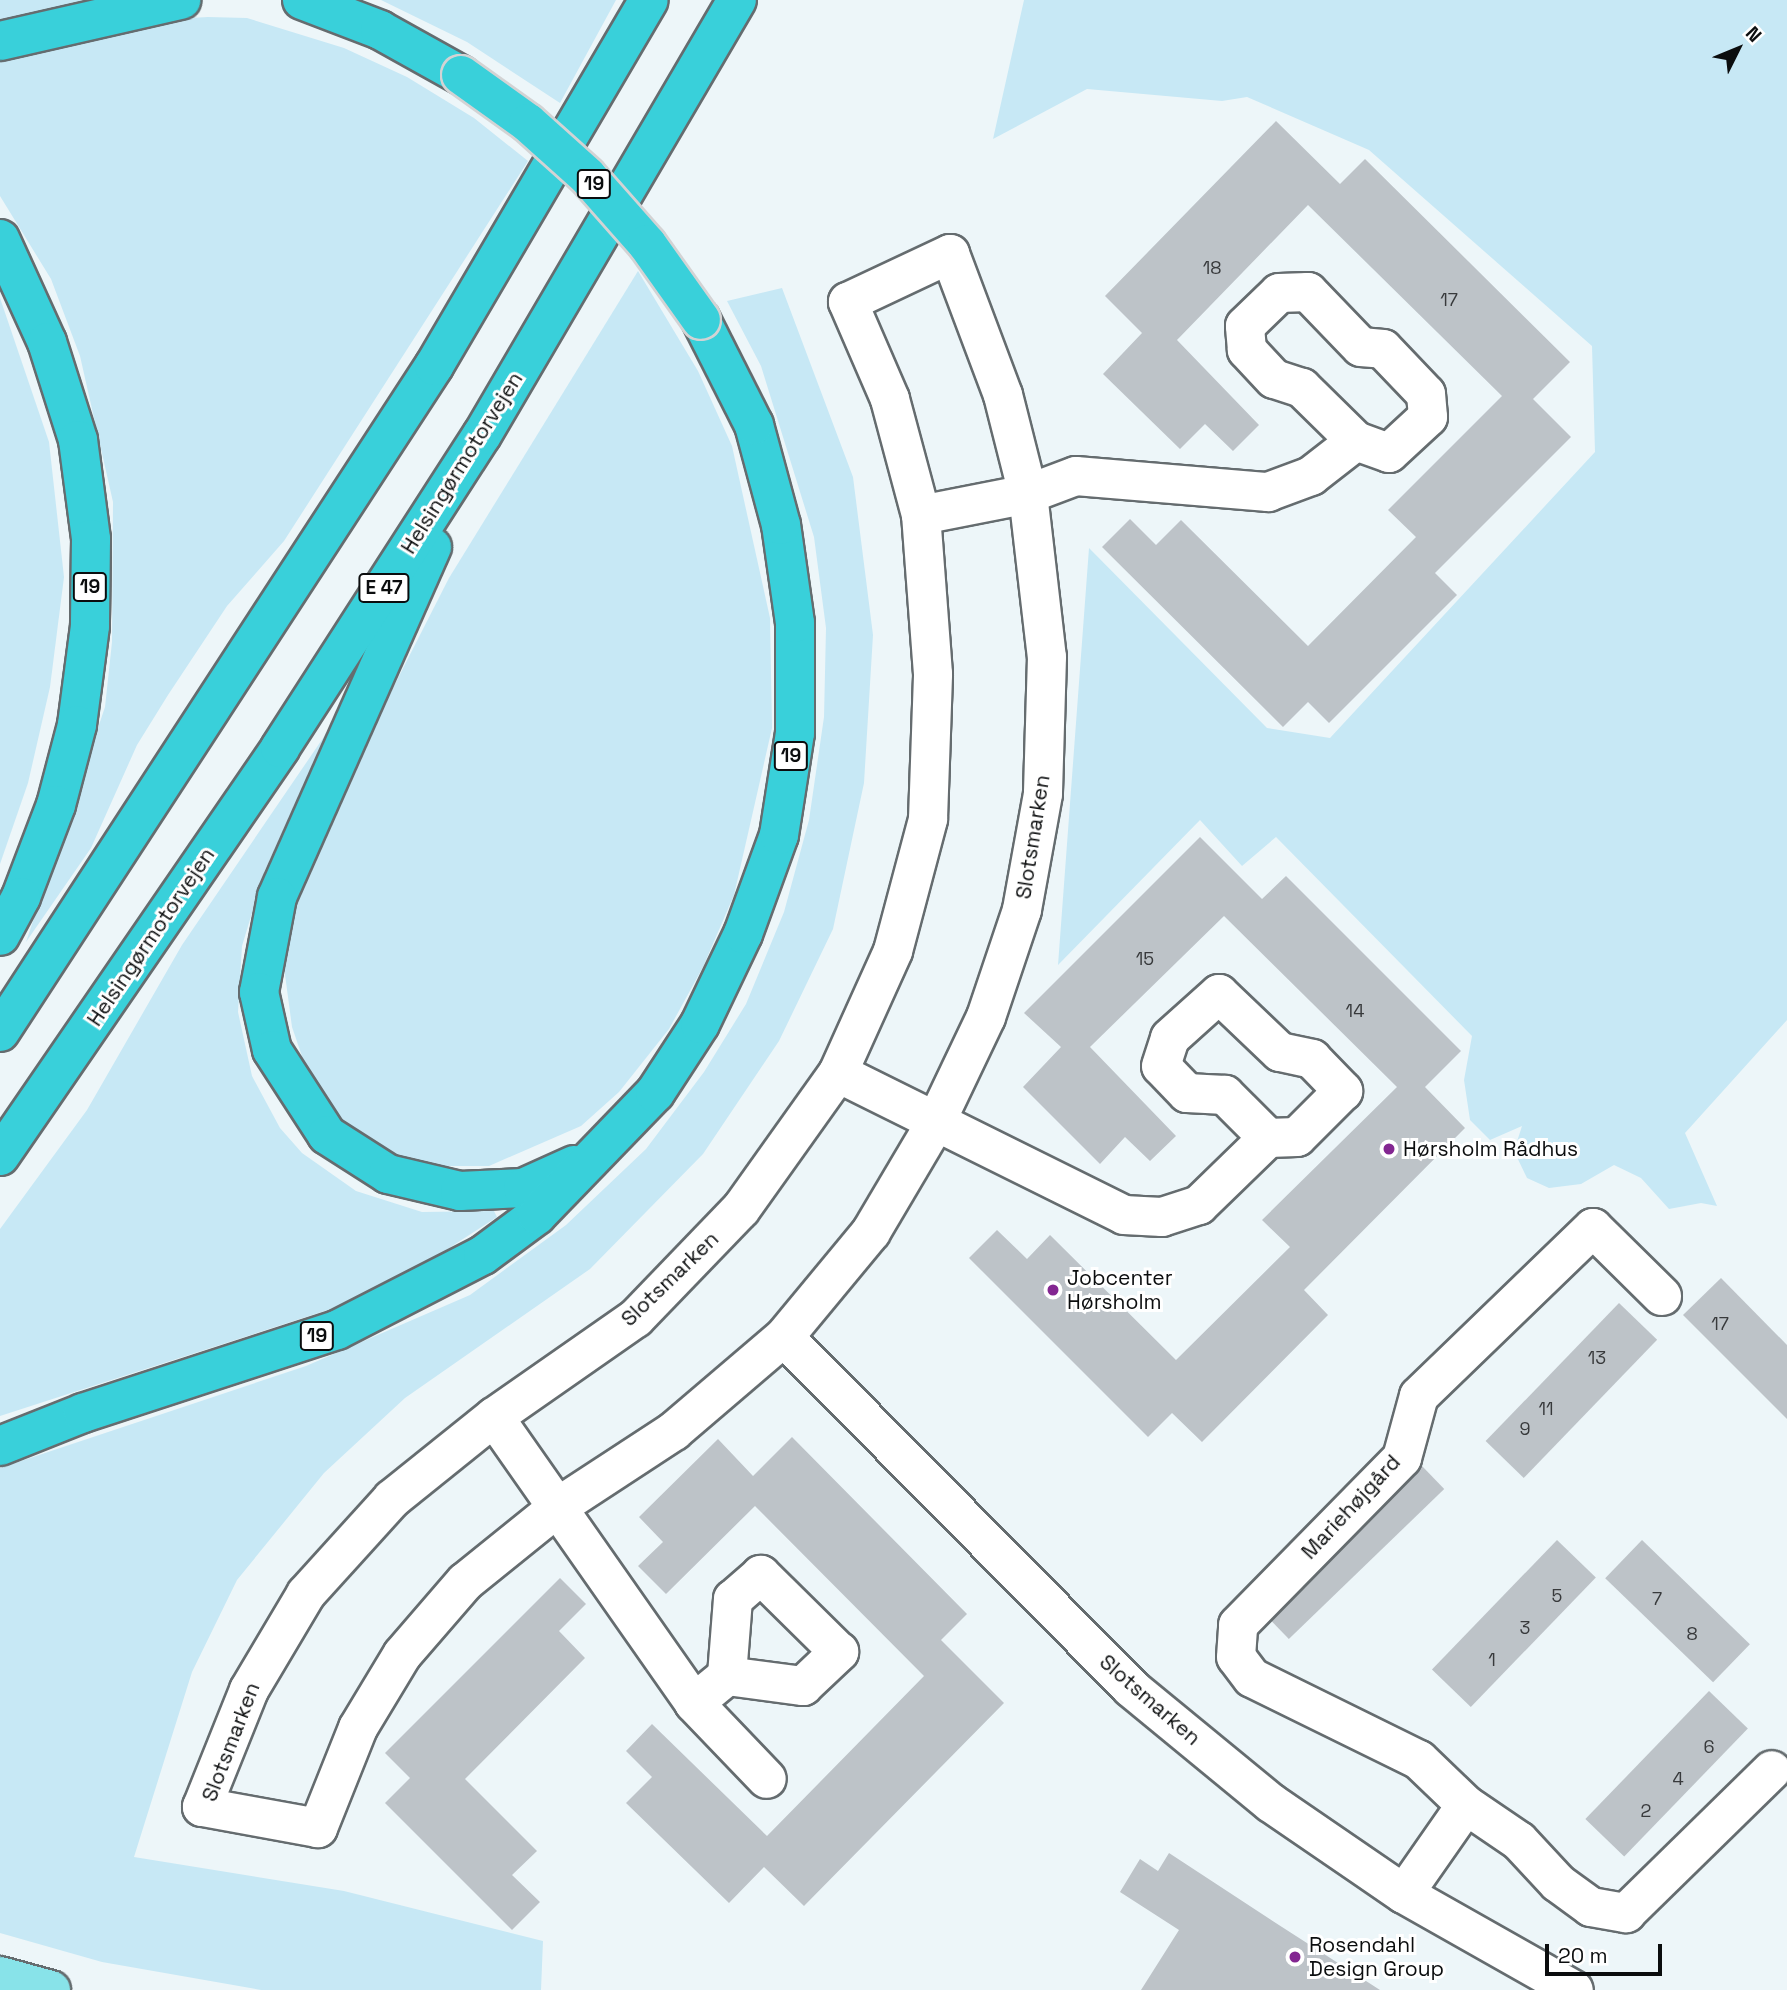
<!DOCTYPE html>
<meta charset="utf-8">
<style>
body{margin:0}
#map{position:relative;width:1787px;height:1990px;overflow:hidden;background:#edf6f9;font-family:"Space Grotesk",sans-serif}
div>[style]{position:absolute}
[style*='--x']{left:calc(var(--x)*1px);top:calc(var(--y)*1px);width:calc(var(--w)*1px);rotate:calc(var(--a)*1deg)}
.green>*{inset:0;background:#c7e8f5}
.building>*{inset:0;background:#bdc3c8;transform-origin:0 0}
.roads{filter:drop-shadow(2px 0 #656c6f) drop-shadow(-2px 0 #656c6f) drop-shadow(0 2px #656c6f) drop-shadow(0 -2px #656c6f)}
.minor>*{height:38px;margin:-19px;padding:0 19px;transform-origin:19px;border-radius:19px;background:#fff}
.major>*{height:38px;margin:-19px;padding:0 19px;transform-origin:19px;border-radius:19px;background:#88e3e9}
.highway>*{height:38px;margin:-19px;padding:0 19px;transform-origin:19px;border-radius:19px;background:#39d0da}
.bridges{filter:drop-shadow(2px 0 #d3d3d4) drop-shadow(-2px 0 #d3d3d4) drop-shadow(0 2px #d3d3d4) drop-shadow(0 -2px #d3d3d4)}
.highway-bridge>*{height:38px;margin:-19px;padding:0 19px;transform-origin:19px;border-radius:19px;background:#39d0da}
.dots>*{width:19px;height:19px;translate:-50% -50%;box-sizing:border-box;border:4px solid #fff;border-radius:50%}
span{translate:-50% -50%;white-space:nowrap;text-align:center;line-height:1.15;-webkit-text-stroke:6px #fff;paint-order:stroke}
.number-label{font-size:18px;color:#383a3c}
.number-label span{-webkit-text-stroke-width:0}
.shield-label span{padding:2px 5px;background:#fff;border:2px solid;border-radius:5px;-webkit-text-stroke-width:0}
.shield-label{font-size:19px;color:#0b0d0e;font-weight:700}
.street-label{font-size:21px;color:#0b0d0e}
.poi-label{font-size:21px;color:#0b0d0e}
.left{translate:0 -50%;text-align:left}
.north{position:absolute;left:1703px;top:14px;width:70px;height:70px;-webkit-text-stroke:5px #fff;paint-order:stroke;rotate:47deg;font-size:19px;font-weight:700;line-height:28px;text-align:center;color:#0b0d0e}
.north::after{content:'';display:block;margin:auto;width:24px;height:32px;background:#0b0d0e;clip-path:polygon(50% 0,100% 100%,50% 72%,0 100%)}
.scale{position:absolute;left:1545px;top:1944px;width:117px;height:32px;box-sizing:border-box;border:4px solid #0b0d0e;border-top:0;padding-left:9px;font-size:21px;line-height:24px;white-space:nowrap;color:#0b0d0e;-webkit-text-stroke:5px #fff;paint-order:stroke}
</style>
<div id="map">
<div class="green">
<div style="clip-path:polygon(0 0,99px 0,0 20px)"></div>
<div style="clip-path:polygon(381px 0,616px 0,560px 103px,467px 42px)"></div>
<div style="clip-path:polygon(1024px 0,1787px 0,1787px 1020px,1685px 1133px,1717px 1206px,1701px 1203px,1669px 1209px,1641px 1178px,1614px 1165px,1581px 1184px,1549px 1188px,1527px 1178px,1514px 1151px,1522px 1126px,1490px 1140px,1470px 1120px,1464px 1080px,1472px 1036px,1276px 837px,1242px 866px,1200px 820px,1058px 965px,1089px 548px,1267px 728px,1330px 738px,1595px 452px,1592px 346px,1369px 150px,1247px 97px,1222px 101px,1087px 89px,993px 139px)"></div>
<div style="clip-path:polygon(208px 17px,247px 18px,344px 48px,407px 77px,474px 118px,528px 161px,284px 541px,227px 606px,168px 695px,137px 745px,91px 848px,26px 942px,105px 707px,112px 642px,113px 502px,80px 356px,51px 279px,0 196px,0 57px,155px 20px)"></div>
<div style="clip-path:polygon(638px 271px,698px 371px,732px 446px,770px 618px,772px 728px,734px 895px,703px 967px,669px 1029px,619px 1092px,581px 1126px,489px 1166px,434px 1166px,392px 1156px,352px 1133px,306px 1068px,292px 1027px,284px 967px,294px 912px,341px 790px,449px 578px)"></div>
<div style="clip-path:polygon(782px 288px,853px 477px,873px 635px,864px 783px,833px 929px,779px 1041px,703px 1154px,590px 1269px,405px 1398px,324px 1473px,237px 1580px,192px 1672px,134px 1857px,344px 1891px,543px 1941px,541px 1990px,261px 1990px,102px 1962px,0 1933px,0 1468px,306px 1366px,470px 1295px,566px 1225px,646px 1149px,704px 1072px,746px 1004px,784px 912px,809px 820px,824px 717px,826px 628px,814px 537px,761px 366px,727px 301px)"></div>
<div style="clip-path:polygon(0 298px,49px 442px,64px 577px,50px 687px,28px 783px,0 864px)"></div>
<div style="clip-path:polygon(334px 722px,265px 870px,242px 946px,238px 1012px,252px 1076px,280px 1128px,302px 1153px,356px 1191px,422px 1212px,494px 1211px,497px 1217px,409px 1274px,343px 1305px,0 1416px,0 1229px,87px 1110px,182px 945px)"></div>
</div>
<div class="building">
<div style="clip-path:polygon(1276px 121px,1340px 184px,1365px 159px,1570px 362px,1533px 399px,1571px 437px,1435px 573px,1457px 595px,1329px 723px,1308px 702px,1283px 727px,1102px 547px,1130px 519px,1156px 545px,1181px 520px,1308px 646px,1416px 537px,1388px 510px,1502px 396px,1308px 205px,1177px 340px,1259px 425px,1233px 451px,1205px 424px,1180px 449px,1103px 374px,1142px 333px,1105px 296px)"></div>
<div style="clip-path:polygon(1200px 837px,1262px 899px,1286px 876px,1461px 1051px,1425px 1087px,1465px 1128px,1304px 1290px,1328px 1315px,1202px 1442px,1172px 1413px,1148px 1437px,969px 1258px,997px 1230px,1027px 1259px,1050px 1235px,1176px 1360px,1290px 1247px,1262px 1220px,1397px 1087px,1224px 916px,1090px 1047px,1176px 1136px,1150px 1161px,1125px 1137px,1100px 1164px,1023px 1087px,1061px 1047px,1024px 1013px)"></div>
<div style="clip-path:polygon(1721px 1278px,1787px 1345px,1787px 1419px,1683px 1315px)"></div>
<div style="left:1619px;top:1303px;width:53px;height:192px;rotate:44deg"></div>
<div style="clip-path:polygon(792px 1437px,967px 1614px,941px 1640px,1004px 1703px,804px 1906px,764px 1867px,729px 1903px,626px 1803px,652px 1777px,626px 1751px,652px 1724px,767px 1836px,924px 1676px,755px 1506px,666px 1594px,638px 1566px,663px 1542px,639px 1517px,718px 1439px,753px 1476px)"></div>
<div style="left:1422px;top:1466px;width:32px;height:216px;rotate:46deg"></div>
<div style="left:1557px;top:1540px;width:54px;height:180px;rotate:44deg"></div>
<div style="left:1642px;top:1540px;width:150px;height:53px;rotate:44deg"></div>
<div style="clip-path:polygon(560px 1578px,586px 1604px,559px 1631px,585px 1658px,465px 1779px,537px 1851px,512px 1875px,540px 1902px,512px 1930px,385px 1803px,410px 1778px,385px 1753px)"></div>
<div style="left:1709px;top:1691px;width:54px;height:178px;rotate:44deg"></div>
<div style="clip-path:polygon(1169px 1853px,1282px 1927px,1380px 1990px,1141px 1990px,1179px 1930px,1120px 1892px,1140px 1859px,1158px 1871px)"></div>
</div>
<div class="roads">
<div class="minor">
<div style="--x:950;--y:254;--w:151;--a:69.4"></div>
<div style="--x:1003;--y:395;--w:102;--a:75.8"></div>
<div style="--x:1028;--y:494;--w:164;--a:83.4"></div>
<div style="--x:1047;--y:657;--w:137;--a:91.7"></div>
<div style="--x:1043;--y:794;--w:118;--a:100.3"></div>
<div style="--x:1022;--y:910;--w:113;--a:108.6"></div>
<div style="--x:986;--y:1017;--w:116;--a:115.5"></div>
<div style="--x:936;--y:1122;--w:128;--a:120.6"></div>
<div style="--x:871;--y:1232;--w:136;--a:129.6"></div>
<div style="--x:784;--y:1337;--w:145;--a:139.5"></div>
<div style="--x:674;--y:1431;--w:139;--a:146.8"></div>
<div style="--x:558;--y:1507;--w:119;--a:141.1"></div>
<div style="--x:465;--y:1582;--w:96;--a:130.8"></div>
<div style="--x:402;--y:1655;--w:85;--a:121.1"></div>
<div style="--x:358;--y:1728;--w:108;--a:111.8"></div>
<div style="--x:318;--y:1828;--w:118;--a:-169.7"></div>
<div style="--x:202;--y:1807;--w:126;--a:-68.1"></div>
<div style="--x:249;--y:1690;--w:112;--a:-59.3"></div>
<div style="--x:306;--y:1594;--w:128;--a:-47.8"></div>
<div style="--x:392;--y:1499;--w:131;--a:-38.8"></div>
<div style="--x:494;--y:1417;--w:173;--a:-34.9"></div>
<div style="--x:636;--y:1318;--w:151;--a:-46.1"></div>
<div style="--x:741;--y:1209;--w:167;--a:-54.5"></div>
<div style="--x:838;--y:1073;--w:134;--a:-65.7"></div>
<div style="--x:893;--y:951;--w:137;--a:-75.1"></div>
<div style="--x:928;--y:819;--w:145;--a:-88"></div>
<div style="--x:933;--y:674;--w:159;--a:-94.3"></div>
<div style="--x:921;--y:515;--w:120;--a:-105"></div>
<div style="--x:890;--y:399;--w:106;--a:-113.4"></div>
<div style="--x:848;--y:302;--w:113;--a:-25.2"></div>
<div style="--x:921;--y:515;--w:109;--a:-11.1"></div>
<div style="--x:1028;--y:494;--w:51;--a:-20.6"></div>
<div style="--x:1076;--y:476;--w:193;--a:4.8"></div>
<div style="--x:1268;--y:492;--w:46;--a:-20.4"></div>
<div style="--x:1311;--y:476;--w:57;--a:-37.9"></div>
<div style="--x:1356;--y:441;--w:76;--a:-135.5"></div>
<div style="--x:1302;--y:388;--w:29;--a:-162"></div>
<div style="--x:1274;--y:379;--w:40;--a:-133"></div>
<div style="--x:1247;--y:350;--w:24;--a:-95"></div>
<div style="--x:1245;--y:326;--w:47;--a:-44.1"></div>
<div style="--x:1279;--y:293;--w:29;--a:-2"></div>
<div style="--x:1308;--y:292;--w:76;--a:46.1"></div>
<div style="--x:1361;--y:347;--w:22;--a:5"></div>
<div style="--x:1383;--y:349;--w:62;--a:46.3"></div>
<div style="--x:1426;--y:394;--w:23;--a:85"></div>
<div style="--x:1428;--y:417;--w:53;--a:137.3"></div>
<div style="--x:1389;--y:453;--w:35;--a:-160"></div>
<div style="--x:838;--y:1073;--w:319;--a:26.4"></div>
<div style="--x:1124;--y:1215;--w:38;--a:3"></div>
<div style="--x:1162;--y:1217;--w:39;--a:-18"></div>
<div style="--x:1199;--y:1205;--w:96;--a:-44.2"></div>
<div style="--x:1268;--y:1138;--w:61;--a:-135"></div>
<div style="--x:1225;--y:1095;--w:38;--a:-177"></div>
<div style="--x:1187;--y:1093;--w:37;--a:-134"></div>
<div style="--x:1161;--y:1066;--w:29;--a:-72"></div>
<div style="--x:1170;--y:1038;--w:66;--a:-41.9"></div>
<div style="--x:1219;--y:994;--w:84;--a:43.6"></div>
<div style="--x:1280;--y:1052;--w:33;--a:12"></div>
<div style="--x:1312;--y:1059;--w:45;--a:45.9"></div>
<div style="--x:1343;--y:1091;--w:65;--a:135"></div>
<div style="--x:1297;--y:1137;--w:29;--a:178"></div>
<div style="--x:784;--y:1337;--w:494;--a:45.3"></div>
<div style="--x:1131;--y:1688;--w:181;--a:39.4"></div>
<div style="--x:1271;--y:1803;--w:161;--a:34.4"></div>
<div style="--x:1404;--y:1894;--w:195;--a:29.5"></div>
<div style="--x:494;--y:1417;--w:349;--a:55"></div>
<div style="--x:694;--y:1703;--w:105;--a:46.2"></div>
<div style="--x:694;--y:1703;--w:43;--a:-39.3"></div>
<div style="--x:727;--y:1676;--w:77;--a:7.5"></div>
<div style="--x:803;--y:1686;--w:50;--a:-43.4"></div>
<div style="--x:839;--y:1652;--w:110;--a:-135.4"></div>
<div style="--x:761;--y:1575;--w:37;--a:139"></div>
<div style="--x:733;--y:1599;--w:77;--a:94.5"></div>
<div style="--x:1466;--y:1805;--w:65;--a:-136.2"></div>
<div style="--x:1419;--y:1760;--w:186;--a:-153.8"></div>
<div style="--x:1252;--y:1678;--w:26;--a:-127"></div>
<div style="--x:1236;--y:1657;--w:32;--a:-86"></div>
<div style="--x:1238;--y:1625;--w:234;--a:-45.5"></div>
<div style="--x:1402;--y:1458;--w:64;--a:-74.7"></div>
<div style="--x:1419;--y:1396;--w:242;--a:-44"></div>
<div style="--x:1593;--y:1228;--w:97;--a:44.6"></div>
<div style="--x:1404;--y:1894;--w:108;--a:-55.1"></div>
<div style="--x:1466;--y:1805;--w:64;--a:34.2"></div>
<div style="--x:1519;--y:1841;--w:57;--a:47.1"></div>
<div style="--x:1558;--y:1883;--w:41;--a:36"></div>
<div style="--x:1591;--y:1907;--w:36;--a:10"></div>
<div style="--x:1626;--y:1913;--w:204;--a:-44.4"></div>
</div>
<div class="major">
<div style="--x:0;--y:1976;--w:53;--a:15.4"></div>
</div>
<div class="highway">
<div style="--x:302;--y:0;--w:84;--a:21"></div>
<div style="--x:380;--y:30;--w:93;--a:29.1"></div>
<div style="--x:0;--y:41;--w:186;--a:-12.8"></div>
<div style="--x:0;--y:239;--w:113;--a:65.5"></div>
<div style="--x:47;--y:342;--w:103;--a:72.4"></div>
<div style="--x:78;--y:440;--w:100;--a:82.5"></div>
<div style="--x:91;--y:539;--w:87;--a:90.7"></div>
<div style="--x:90;--y:626;--w:100;--a:97.5"></div>
<div style="--x:77;--y:725;--w:83;--a:104.7"></div>
<div style="--x:56;--y:805;--w:98;--a:110.8"></div>
<div style="--x:21;--y:897;--w:44;--a:118.3"></div>
<div style="--x:432;--y:547;--w:383;--a:113.9"></div>
<div style="--x:277;--y:897;--w:97;--a:100.7"></div>
<div style="--x:259;--y:992;--w:59;--a:77.4"></div>
<div style="--x:272;--y:1050;--w:101;--a:57.1"></div>
<div style="--x:327;--y:1135;--w:72;--a:32.6"></div>
<div style="--x:388;--y:1174;--w:74;--a:13.3"></div>
<div style="--x:460;--y:1191;--w:63;--a:-2.7"></div>
<div style="--x:523;--y:1188;--w:56;--a:-24.3"></div>
<div style="--x:0;--y:1032;--w:795;--a:-56.91"></div>
<div style="--x:434;--y:366;--w:424;--a:-59.6"></div>
<div style="--x:0;--y:1156;--w:495;--a:-55.5"></div>
<div style="--x:280;--y:748;--w:373;--a:-57.2"></div>
<div style="--x:482;--y:435;--w:504;--a:-59.62"></div>
<div style="--x:0;--y:1446;--w:89;--a:-21.7"></div>
<div style="--x:83;--y:1413;--w:267;--a:-18.1"></div>
<div style="--x:337;--y:1330;--w:164;--a:-27.2"></div>
<div style="--x:483;--y:1255;--w:67;--a:-36.5"></div>
<div style="--x:537;--y:1215;--w:170;--a:-46"></div>
<div style="--x:655;--y:1093;--w:82;--a:-56.9"></div>
<div style="--x:700;--y:1024;--w:100;--a:-64.5"></div>
<div style="--x:743;--y:934;--w:105;--a:-70"></div>
<div style="--x:779;--y:835;--w:103;--a:-81.1"></div>
<div style="--x:795;--y:733;--w:110;--a:-90"></div>
<div style="--x:795;--y:623;--w:99;--a:-98.1"></div>
<div style="--x:781;--y:525;--w:104;--a:-105.1"></div>
<div style="--x:754;--y:425;--w:118;--a:-116.8"></div>
</div>
</div>
<div class="bridges">
<div class="highway-bridge">
<div style="--x:461;--y:75;--w:82;--a:35.6"></div>
<div style="--x:528;--y:123;--w:79;--a:41.9"></div>
<div style="--x:587;--y:176;--w:91;--a:48.6"></div>
<div style="--x:647;--y:244;--w:93;--a:54.6"></div>
</div>
</div>
<div class="dots">
<div style="left:1389px;top:1149px;background:#832691"></div>
<div style="left:1053px;top:1290px;background:#832691"></div>
<div style="left:1295px;top:1957px;background:#832691"></div>
</div>
<div class="number-label">
<span style="left:1212px;top:268px">18</span>
<span style="left:1449px;top:300px">17</span>
<span style="left:1145px;top:959px">15</span>
<span style="left:1355px;top:1011px">14</span>
<span style="left:1720px;top:1324px">17</span>
<span style="left:1597px;top:1358px">13</span>
<span style="left:1546px;top:1409px">11</span>
<span style="left:1525px;top:1429px">9</span>
<span style="left:1557px;top:1596px">5</span>
<span style="left:1657px;top:1599px">7</span>
<span style="left:1525px;top:1628px">3</span>
<span style="left:1692px;top:1634px">8</span>
<span style="left:1492px;top:1660px">1</span>
<span style="left:1709px;top:1747px">6</span>
<span style="left:1678px;top:1779px">4</span>
<span style="left:1646px;top:1811px">2</span>
</div>
<div class="shield-label">
<span style="left:594px;top:184px">19</span>
<span style="left:90px;top:587px">19</span>
<span style="left:384px;top:588px">E 47</span>
<span style="left:791px;top:756px">19</span>
<span style="left:317px;top:1336px">19</span>
</div>
<div class="street-label">
<span style="left:462px;top:463px;rotate:-58deg">Helsingørmotorvejen</span>
<span style="left:1033px;top:837px;rotate:-81deg">Slotsmarken</span>
<span style="left:151px;top:937px;rotate:-56deg">Helsingørmotorvejen</span>
<span style="left:670px;top:1279px;rotate:-44deg">Slotsmarken</span>
<span style="left:1351px;top:1507px;rotate:-47deg">Mariehøjgård</span>
<span style="left:1150px;top:1700px;rotate:41deg">Slotsmarken</span>
<span style="left:231px;top:1742px;rotate:-69deg">Slotsmarken</span>
</div>
<div class="poi-label">
<span class="left" style="left:1403px;top:1149px">Hørsholm Rådhus</span>
<span class="left" style="left:1067px;top:1290px">Jobcenter<br>Hørsholm</span>
<span class="left" style="left:1309px;top:1957px">Rosendahl<br>Design Group</span>
</div>
<div class="north">N</div>
<div class="scale">20 m</div>
</div>
